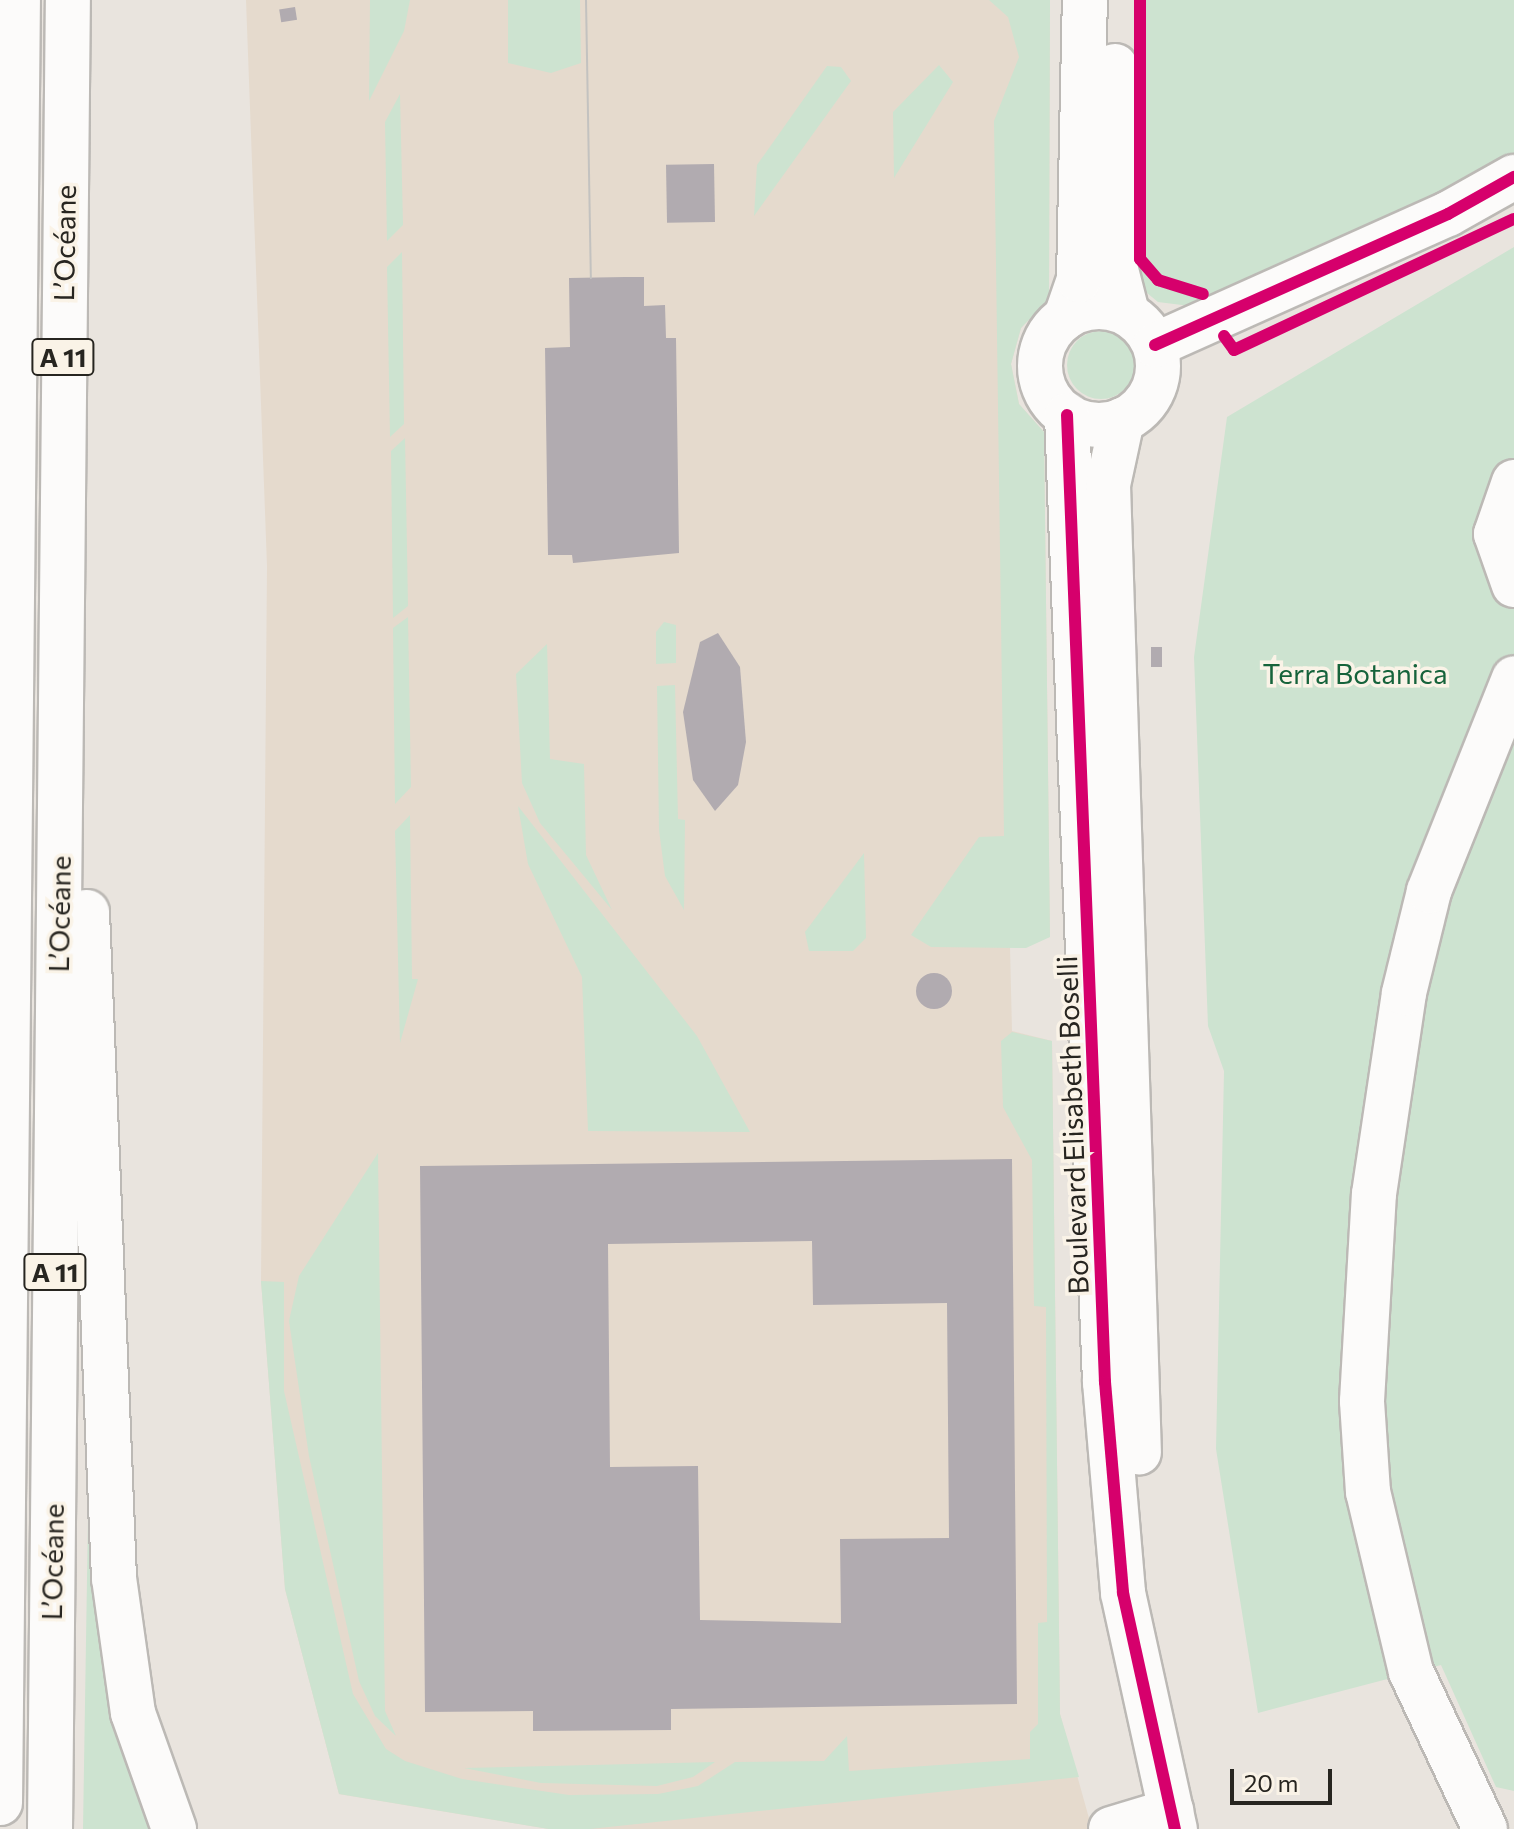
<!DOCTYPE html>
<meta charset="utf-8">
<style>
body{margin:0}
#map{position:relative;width:1514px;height:1829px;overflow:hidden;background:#e9e4de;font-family:Commissioner,sans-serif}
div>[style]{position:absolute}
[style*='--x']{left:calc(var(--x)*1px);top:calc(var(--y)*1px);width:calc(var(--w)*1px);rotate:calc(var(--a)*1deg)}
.industrial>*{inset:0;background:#e5dacd}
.green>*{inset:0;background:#cde3d0}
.round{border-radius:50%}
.building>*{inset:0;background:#b1abb0;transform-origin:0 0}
.roads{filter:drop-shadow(2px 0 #bcb9b5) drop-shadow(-2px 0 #bcb9b5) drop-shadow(0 2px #bcb9b5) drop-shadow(0 -2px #bcb9b5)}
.minor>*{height:44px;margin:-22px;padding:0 22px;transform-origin:22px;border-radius:22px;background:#fcfbfa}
.minor>.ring{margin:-22px;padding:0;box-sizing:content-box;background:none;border:44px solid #fcfbfa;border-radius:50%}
.highway>*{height:44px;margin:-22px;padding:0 22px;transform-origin:22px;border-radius:22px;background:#fcfbfa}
.tram>*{height:2px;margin:-1px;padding:0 1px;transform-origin:1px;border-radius:1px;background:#c3c2c0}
.cycleway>*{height:12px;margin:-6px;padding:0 6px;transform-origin:6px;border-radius:6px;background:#d6006c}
span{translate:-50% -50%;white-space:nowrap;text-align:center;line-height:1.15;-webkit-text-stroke:7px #faf3e7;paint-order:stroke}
.shield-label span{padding:2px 6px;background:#faf3e7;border:2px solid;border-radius:6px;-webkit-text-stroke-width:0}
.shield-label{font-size:26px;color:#272520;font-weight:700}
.street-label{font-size:28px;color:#272520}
.park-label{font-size:28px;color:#16633b}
.scale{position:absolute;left:1230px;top:1769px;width:102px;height:36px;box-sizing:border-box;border:4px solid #272520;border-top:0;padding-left:10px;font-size:24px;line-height:28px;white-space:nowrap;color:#272520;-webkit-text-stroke:6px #faf3e7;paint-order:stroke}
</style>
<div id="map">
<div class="industrial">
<div style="clip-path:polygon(246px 0,1050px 0,1049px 299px,1021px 328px,1011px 364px,1019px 404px,1044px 432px,1050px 937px,1010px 947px,1012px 1031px,1052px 1041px,1060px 1714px,1092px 1829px,549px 1829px,339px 1794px,285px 1589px,261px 1281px,267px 566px)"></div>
</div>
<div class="green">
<div style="clip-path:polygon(370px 0,410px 0,404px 31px,369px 101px)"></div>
<div style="clip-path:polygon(508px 0,580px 0,581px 63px,551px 73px,508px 63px)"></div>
<div style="clip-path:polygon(989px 0,1050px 0,1049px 299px,1021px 328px,1011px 364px,1019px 404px,1044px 432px,1050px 937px,1026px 948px,931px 947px,911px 935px,979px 837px,1004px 836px,994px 121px,1019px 57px,1008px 17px)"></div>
<div style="clip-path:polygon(1139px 0,1514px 0,1514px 158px,1198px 307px,1158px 302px,1136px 284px,1124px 257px,1140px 259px)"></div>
<div style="clip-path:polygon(939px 65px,953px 82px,894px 178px,893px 112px)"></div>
<div style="clip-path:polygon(827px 66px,841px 67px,851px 81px,754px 216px,757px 165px)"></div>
<div style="clip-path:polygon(400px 94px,403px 225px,387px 241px,385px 122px)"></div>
<div style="clip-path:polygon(1514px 247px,1514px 1791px,1496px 1787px,1441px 1665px,1258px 1713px,1216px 1449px,1224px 1071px,1208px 1026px,1194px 657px,1227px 417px)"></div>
<div style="clip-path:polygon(402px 252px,404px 424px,390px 437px,387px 267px)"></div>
<div class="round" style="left:1067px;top:331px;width:68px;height:68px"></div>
<div style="clip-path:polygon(405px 438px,408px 606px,393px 618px,391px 451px)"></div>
<div style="clip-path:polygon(408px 617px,411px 787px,395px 804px,393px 628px)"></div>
<div style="clip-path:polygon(664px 622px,676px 625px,676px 663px,656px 664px,656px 632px)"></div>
<div style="clip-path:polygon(547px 644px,550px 759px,584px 764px,586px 855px,612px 910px,540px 823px,522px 783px,516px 674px)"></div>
<div style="clip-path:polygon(675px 685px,678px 819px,685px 820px,684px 910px,665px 876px,659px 830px,657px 686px)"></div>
<div style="clip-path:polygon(518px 806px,697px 1036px,750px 1132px,588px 1131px,582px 977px,528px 864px)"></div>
<div style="clip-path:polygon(410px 815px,412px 979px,418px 979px,400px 1043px,395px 831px)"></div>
<div style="clip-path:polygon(864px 853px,866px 938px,853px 951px,809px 951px,805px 932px)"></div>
<div style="clip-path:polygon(1012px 1032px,1052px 1041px,1060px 1714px,1079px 1777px,590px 1829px,549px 1829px,339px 1794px,285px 1589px,261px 1281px,284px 1282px,284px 1391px,353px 1694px,386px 1749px,405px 1761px,462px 1779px,569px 1795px,658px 1794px,698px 1786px,735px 1762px,824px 1761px,847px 1736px,849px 1771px,1030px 1759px,1030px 1732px,1038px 1724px,1038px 1623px,1047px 1622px,1046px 1307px,1034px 1306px,1032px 1160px,1003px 1107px,1001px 1041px)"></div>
<div style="clip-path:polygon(378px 1153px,385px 1711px,396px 1736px,375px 1716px,359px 1681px,309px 1456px,289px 1321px,299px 1276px)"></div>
<div style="clip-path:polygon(89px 1454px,159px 1829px,83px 1829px)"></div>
<div style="clip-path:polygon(715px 1762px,693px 1777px,657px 1786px,541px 1783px,464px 1768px)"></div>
</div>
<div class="building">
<div style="left:295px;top:7px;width:13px;height:16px;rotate:81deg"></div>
<div style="left:714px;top:164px;width:58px;height:48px;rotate:89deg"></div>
<div style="clip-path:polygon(625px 277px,644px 277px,644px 306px,665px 305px,666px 338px,676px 338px,679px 553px,573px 563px,572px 555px,548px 555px,545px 348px,570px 347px,569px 278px)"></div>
<div style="clip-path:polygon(718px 633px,740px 667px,746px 742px,738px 785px,715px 811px,693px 780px,683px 712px,700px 642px)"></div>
<div style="left:1151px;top:647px;width:11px;height:20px"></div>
<div class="round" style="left:916px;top:973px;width:36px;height:36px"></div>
<div style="clip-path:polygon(evenodd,1012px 1159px,1017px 1704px,671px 1709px,671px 1730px,533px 1731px,533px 1711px,425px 1712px,420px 1166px,1012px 1159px,812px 1241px,813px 1305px,947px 1303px,949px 1538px,840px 1539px,841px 1623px,700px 1620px,698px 1466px,610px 1467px,608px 1244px,812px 1241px)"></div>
</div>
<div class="roads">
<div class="minor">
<div style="--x:1115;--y:66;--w:192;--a:90.6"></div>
<div style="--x:1113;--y:258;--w:57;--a:75.7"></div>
<div class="ring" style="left:1040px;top:307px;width:74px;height:74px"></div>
<div style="--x:1066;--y:317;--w:39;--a:-71"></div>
<div style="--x:1079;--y:280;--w:280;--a:-88.8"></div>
<div style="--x:1155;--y:345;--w:321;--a:-24.1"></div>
<div style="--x:1448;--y:214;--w:76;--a:-29.3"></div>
<div style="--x:1067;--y:415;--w:968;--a:87.75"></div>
<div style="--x:1105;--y:1382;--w:212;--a:85.1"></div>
<div style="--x:1123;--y:1593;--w:242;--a:77.6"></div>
<div style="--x:1122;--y:420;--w:66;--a:102.2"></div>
<div style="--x:1108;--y:485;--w:968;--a:88.17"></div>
<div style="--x:1514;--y:482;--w:55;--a:109.1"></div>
<div style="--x:1496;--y:534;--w:54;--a:70.6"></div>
<div style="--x:1111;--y:1829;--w:63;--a:-16.7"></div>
<div style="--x:1485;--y:1829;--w:174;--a:-115.2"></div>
<div style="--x:1411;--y:1672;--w:185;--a:-103.4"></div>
<div style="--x:1368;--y:1492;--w:91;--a:-93.8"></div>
<div style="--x:1362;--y:1401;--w:207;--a:-86.7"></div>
<div style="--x:1374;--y:1194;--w:203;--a:-81.5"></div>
<div style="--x:1404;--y:993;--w:105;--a:-76.2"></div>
<div style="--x:1429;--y:891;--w:229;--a:-68.2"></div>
</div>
<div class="highway">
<div style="--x:87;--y:912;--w:667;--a:87.68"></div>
<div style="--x:114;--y:1578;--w:136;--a:82"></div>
<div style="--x:133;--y:1713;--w:123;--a:70.5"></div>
<div style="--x:0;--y:1803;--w:1803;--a:-89.43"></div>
<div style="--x:50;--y:1829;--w:1829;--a:-89.44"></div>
</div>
</div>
<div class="tram">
<div style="--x:586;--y:0;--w:278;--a:89"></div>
</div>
<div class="cycleway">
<div style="--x:1140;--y:0;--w:259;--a:90"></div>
<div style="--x:1140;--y:259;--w:28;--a:49"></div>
<div style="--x:1158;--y:280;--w:47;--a:17.3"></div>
<div style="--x:1224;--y:336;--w:17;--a:54"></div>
<div style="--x:1234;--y:350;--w:309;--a:-25.1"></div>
<div style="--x:1155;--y:345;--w:321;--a:-24.1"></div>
<div style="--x:1448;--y:214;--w:76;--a:-29.3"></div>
<div style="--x:1067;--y:415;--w:968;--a:87.75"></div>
<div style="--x:1105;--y:1382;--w:212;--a:85.1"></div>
<div style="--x:1123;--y:1593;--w:242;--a:77.6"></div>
</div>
<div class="shield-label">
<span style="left:63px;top:357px">A 11</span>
<span style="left:55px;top:1272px">A 11</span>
</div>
<div class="street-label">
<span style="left:64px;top:243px;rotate:-89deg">L’Océane</span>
<span style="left:59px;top:914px;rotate:-89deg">L’Océane</span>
<span style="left:1072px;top:1125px;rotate:-92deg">Boulevard Elisabeth Boselli</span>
<span style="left:52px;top:1562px;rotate:-89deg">L’Océane</span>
</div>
<div class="park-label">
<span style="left:1355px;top:673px">Terra Botanica</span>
</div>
<div class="scale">20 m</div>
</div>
